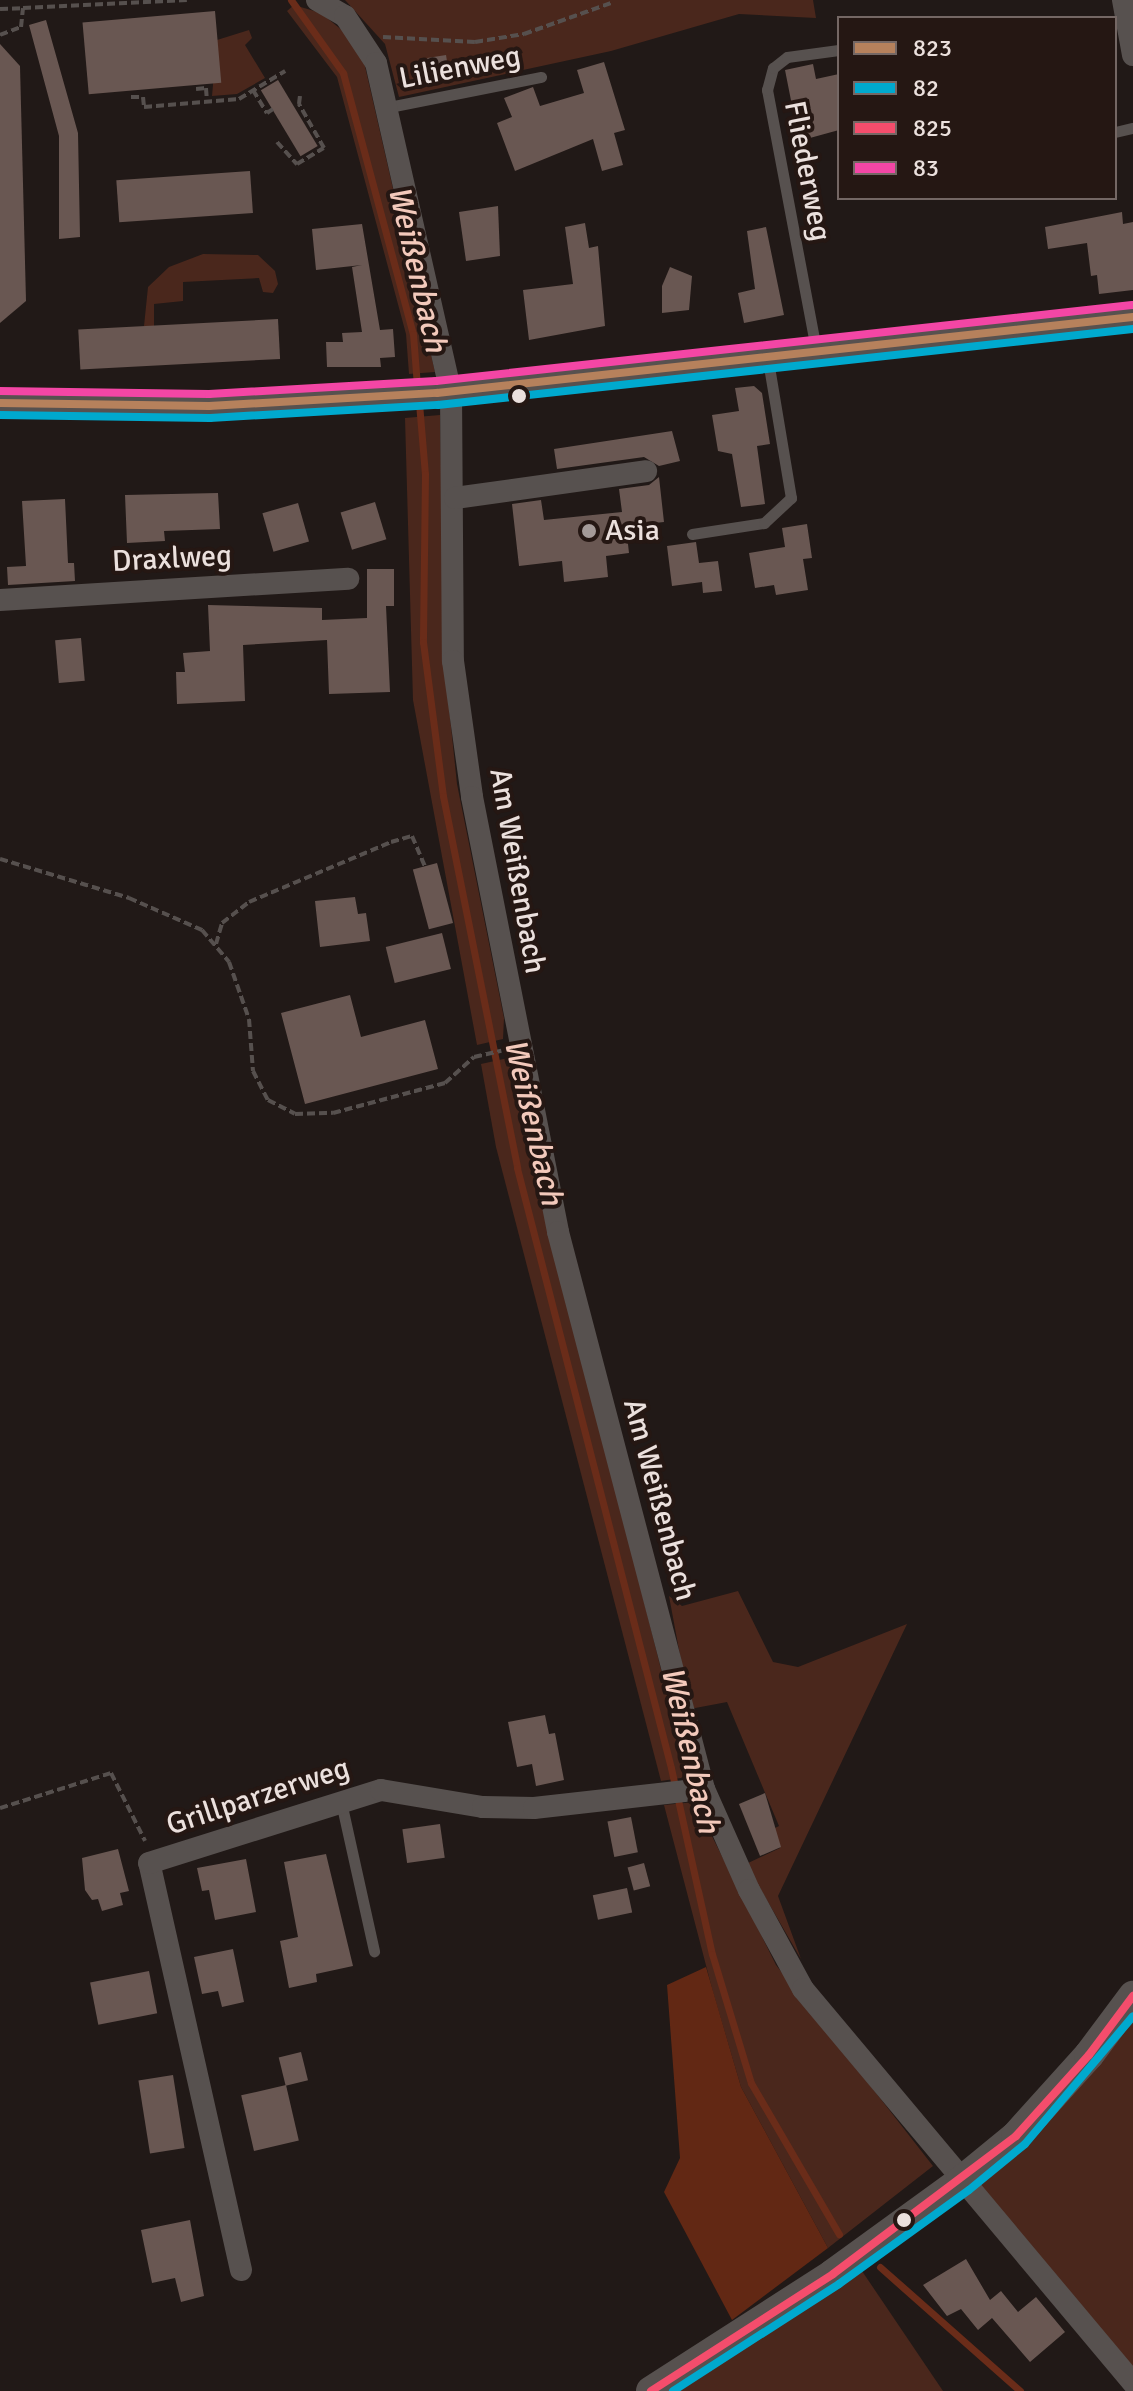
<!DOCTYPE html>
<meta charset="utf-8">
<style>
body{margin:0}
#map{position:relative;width:1133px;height:2391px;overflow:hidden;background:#211917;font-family:Signika,sans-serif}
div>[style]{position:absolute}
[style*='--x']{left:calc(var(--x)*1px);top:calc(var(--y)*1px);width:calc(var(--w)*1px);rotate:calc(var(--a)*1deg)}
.green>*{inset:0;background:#4a271c}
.forest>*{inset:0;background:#622814}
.stream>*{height:7px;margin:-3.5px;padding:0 3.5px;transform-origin:3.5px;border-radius:3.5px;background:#6a2c19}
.building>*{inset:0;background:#695752;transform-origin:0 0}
.path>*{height:4px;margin-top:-2px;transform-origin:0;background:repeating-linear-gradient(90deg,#56504e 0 8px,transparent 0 12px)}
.service>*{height:11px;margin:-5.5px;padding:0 5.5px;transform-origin:5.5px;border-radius:5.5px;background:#57514f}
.minor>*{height:22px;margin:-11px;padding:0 11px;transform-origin:11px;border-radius:11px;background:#57514f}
.secondary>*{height:30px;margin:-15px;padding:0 15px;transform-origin:15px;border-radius:15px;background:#57514f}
.bus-1>*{height:8px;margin:-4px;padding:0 4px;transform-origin:4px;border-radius:4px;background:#b6815c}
.bus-2>*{height:8px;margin:-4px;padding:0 4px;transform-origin:4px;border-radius:4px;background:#00a9ce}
.bus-3>*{height:8px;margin:-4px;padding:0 4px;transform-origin:4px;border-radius:4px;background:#f44d6c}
.bus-4>*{height:8px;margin:-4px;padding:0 4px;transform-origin:4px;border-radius:4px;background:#f346a5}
.dots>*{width:22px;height:22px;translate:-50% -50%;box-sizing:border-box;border:4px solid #251713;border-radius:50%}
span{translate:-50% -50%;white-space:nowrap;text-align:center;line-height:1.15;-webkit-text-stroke:8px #251713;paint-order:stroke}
.street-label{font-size:30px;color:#ebe0dd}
.poi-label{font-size:30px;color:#ebe0dd}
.left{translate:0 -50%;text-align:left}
.water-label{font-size:32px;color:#f3c9bb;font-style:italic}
.legend{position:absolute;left:837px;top:16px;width:280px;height:184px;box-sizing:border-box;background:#251713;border:2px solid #746764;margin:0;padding:10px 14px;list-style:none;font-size:24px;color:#ebe0dd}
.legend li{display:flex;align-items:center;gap:16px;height:40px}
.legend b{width:40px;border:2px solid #746764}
</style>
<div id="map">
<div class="green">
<div style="clip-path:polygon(345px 0,813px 0,816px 18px,739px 14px,611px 51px,399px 97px,385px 44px)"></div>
<div style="clip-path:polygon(294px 5px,321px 13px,349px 36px,364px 62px,435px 372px,409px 374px,406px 334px,337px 77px,287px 11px)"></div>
<div style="clip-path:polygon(249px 30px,252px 38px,245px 45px,265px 78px,237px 94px,212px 96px,217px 40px)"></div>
<div style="clip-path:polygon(203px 254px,258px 255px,275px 271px,278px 284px,273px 293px,263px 292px,259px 278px,183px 282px,183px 301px,154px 304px,154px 326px,144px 326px,148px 287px,169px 267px)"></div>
<div style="clip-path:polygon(440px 415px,445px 669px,457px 784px,504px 1018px,503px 1039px,477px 1045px,413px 700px,405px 418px)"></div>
<div style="clip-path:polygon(508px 1058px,687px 1773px,681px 1778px,661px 1781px,496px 1147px,481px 1064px)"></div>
<div style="clip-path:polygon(738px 1591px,773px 1662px,798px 1667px,907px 1624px,778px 1896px,801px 1959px,746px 1864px,780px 1848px,773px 1829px,779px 1826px,727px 1702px,690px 1709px,669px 1596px,682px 1606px)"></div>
<div style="clip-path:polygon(695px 1802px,776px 1965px,933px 2166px,828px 2248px,741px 2087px,713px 1992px,664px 1805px)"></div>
<div style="clip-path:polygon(1133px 2006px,1133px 2391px,966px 2190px)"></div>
<div style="clip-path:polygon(862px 2271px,943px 2391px,678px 2391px)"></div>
</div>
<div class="forest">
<div style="clip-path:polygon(706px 1967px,741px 2087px,828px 2248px,732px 2320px,664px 2192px,680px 2158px,667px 1985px)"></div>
</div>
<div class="stream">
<div style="--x:291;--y:0;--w:90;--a:54.5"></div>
<div style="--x:343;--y:73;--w:270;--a:75"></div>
<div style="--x:413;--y:334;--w:52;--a:85.6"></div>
<div style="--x:419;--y:403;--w:71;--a:85.2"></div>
<div style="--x:425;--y:474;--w:168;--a:90.7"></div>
<div style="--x:423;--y:642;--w:155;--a:82.6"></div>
<div style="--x:443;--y:796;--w:379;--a:78.7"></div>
<div style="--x:517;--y:1168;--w:619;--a:75.6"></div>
<div style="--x:671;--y:1768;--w:190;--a:77.6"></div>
<div style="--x:712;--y:1954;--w:135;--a:73.2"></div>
<div style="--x:751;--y:2083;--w:175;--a:59.8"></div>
<div style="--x:880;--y:2267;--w:187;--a:41.5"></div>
</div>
<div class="building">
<div style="left:215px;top:11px;width:72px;height:133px;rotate:85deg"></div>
<div style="clip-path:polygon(46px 20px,78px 133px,80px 237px,59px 239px,59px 136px,29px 25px)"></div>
<div style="clip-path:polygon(0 44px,20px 66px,26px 301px,0 323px)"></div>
<div style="left:446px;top:55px;width:20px;height:19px;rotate:81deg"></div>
<div style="clip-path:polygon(604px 62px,625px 130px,614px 133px,623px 165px,602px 171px,593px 139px,515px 171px,497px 123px,512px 117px,504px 98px,533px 87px,540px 106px,584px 93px,577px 70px)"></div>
<div style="clip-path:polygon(813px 64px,816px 79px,839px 74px,839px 130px,799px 141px,785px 70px)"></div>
<div style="left:278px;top:80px;width:77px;height:20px;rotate:59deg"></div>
<div style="left:250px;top:171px;width:42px;height:134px;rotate:86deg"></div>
<div style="clip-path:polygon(498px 206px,500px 256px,466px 261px,459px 212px)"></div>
<div style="clip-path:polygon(1122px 212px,1123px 224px,1133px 222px,1133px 290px,1099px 294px,1097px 275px,1091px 276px,1087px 243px,1048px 249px,1045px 227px)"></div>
<div style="clip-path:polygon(585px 223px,589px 248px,598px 246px,605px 326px,529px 340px,523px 290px,573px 284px,565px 227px)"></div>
<div style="clip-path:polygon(362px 224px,380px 330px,393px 329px,395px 357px,380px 358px,381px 367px,327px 367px,326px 342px,343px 342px,342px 333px,362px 332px,352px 267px,362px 265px,316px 270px,312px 229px)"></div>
<div style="clip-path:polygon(766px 227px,784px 315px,744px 323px,738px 293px,755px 289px,747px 231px)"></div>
<div style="clip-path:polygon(670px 267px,692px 276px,689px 310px,662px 313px,662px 286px)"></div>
<div style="left:278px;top:319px;width:40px;height:200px;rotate:87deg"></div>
<div style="clip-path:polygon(754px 386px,762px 393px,770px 444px,757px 446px,765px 504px,741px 507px,732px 454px,718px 451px,712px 415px,739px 411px,735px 388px)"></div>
<div style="clip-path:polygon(672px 431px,680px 461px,659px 466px,644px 457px,557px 469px,554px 449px)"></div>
<div style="clip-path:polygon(659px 477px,664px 522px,626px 526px,629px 553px,606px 556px,608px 577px,564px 582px,562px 561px,519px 566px,512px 504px,541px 500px,544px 520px,622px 512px,619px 489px,649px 485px)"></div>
<div style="clip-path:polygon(218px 493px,220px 529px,164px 531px,165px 541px,127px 543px,125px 495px)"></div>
<div style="clip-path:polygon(65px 499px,68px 563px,74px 563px,75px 581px,8px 585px,7px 567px,26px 566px,22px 501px)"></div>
<div style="left:375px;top:502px;width:39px;height:36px;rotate:73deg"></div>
<div style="left:298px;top:503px;width:40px;height:37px;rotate:74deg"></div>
<div style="clip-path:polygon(807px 524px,812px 558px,803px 559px,808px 590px,776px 595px,774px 585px,755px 588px,749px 553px,785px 547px,782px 528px)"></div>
<div style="clip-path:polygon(696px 542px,699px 563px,718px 561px,722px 591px,703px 593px,702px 582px,672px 586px,667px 546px)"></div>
<div style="clip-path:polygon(367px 569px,394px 569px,394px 606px,386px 606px,390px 692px,329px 694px,327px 640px,243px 645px,245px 701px,177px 704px,176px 672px,185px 672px,183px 653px,210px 651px,208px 605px,322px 608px,322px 620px,367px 618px)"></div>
<div style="left:81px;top:638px;width:43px;height:26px;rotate:85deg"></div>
<div style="left:437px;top:863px;width:62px;height:25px;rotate:75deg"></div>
<div style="clip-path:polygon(355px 897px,358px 914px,366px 913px,370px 941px,320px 947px,315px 901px)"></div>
<div style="left:442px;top:933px;width:37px;height:58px;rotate:76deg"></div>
<div style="clip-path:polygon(350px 995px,361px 1037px,425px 1020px,438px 1069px,305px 1104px,281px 1013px)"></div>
<div style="clip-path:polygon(545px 1715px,549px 1734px,555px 1733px,564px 1780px,536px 1786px,532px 1764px,517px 1767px,508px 1722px)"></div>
<div style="clip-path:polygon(765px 1793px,781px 1847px,760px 1856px,739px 1804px)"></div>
<div style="left:631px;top:1817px;width:36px;height:24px;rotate:79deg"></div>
<div style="left:440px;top:1824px;width:34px;height:38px;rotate:82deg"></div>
<div style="clip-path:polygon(118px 1849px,129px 1891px,120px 1893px,123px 1905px,102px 1911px,98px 1899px,92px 1900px,85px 1890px,82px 1858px)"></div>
<div style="clip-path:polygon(326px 1854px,353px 1966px,316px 1974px,317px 1982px,289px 1988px,280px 1941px,298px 1937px,284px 1862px)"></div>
<div style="clip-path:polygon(246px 1859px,256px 1912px,215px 1920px,209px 1890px,202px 1891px,197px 1868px)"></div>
<div style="left:644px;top:1863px;width:24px;height:17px;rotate:75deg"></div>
<div style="left:627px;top:1888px;width:25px;height:35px;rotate:78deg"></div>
<div style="clip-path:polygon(233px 1949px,244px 2002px,222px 2007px,218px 1991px,202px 1994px,194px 1957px)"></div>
<div style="left:149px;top:1971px;width:43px;height:60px;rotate:79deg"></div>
<div style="left:301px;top:2052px;width:29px;height:23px;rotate:76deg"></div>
<div style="left:173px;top:2075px;width:74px;height:35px;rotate:81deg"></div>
<div style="left:286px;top:2085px;width:57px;height:46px;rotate:77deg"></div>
<div style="clip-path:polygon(190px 2220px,204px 2296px,181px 2302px,175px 2278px,152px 2283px,141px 2230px)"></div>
<div style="clip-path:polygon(966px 2259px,990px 2300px,1001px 2291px,1018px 2312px,1036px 2297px,1065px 2332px,1030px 2362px,992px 2318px,978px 2330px,961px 2309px,947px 2316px,923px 2285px)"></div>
</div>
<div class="path">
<div style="--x:0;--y:9;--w:23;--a:-2"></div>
<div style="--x:0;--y:35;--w:22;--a:-21"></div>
<div style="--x:21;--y:27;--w:19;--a:-84"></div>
<div style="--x:23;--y:8;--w:164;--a:-2.8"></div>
<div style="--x:383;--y:37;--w:92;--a:3.1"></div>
<div style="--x:475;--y:42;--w:50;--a:-9.3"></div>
<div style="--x:524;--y:34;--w:92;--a:-19.6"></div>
<div style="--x:196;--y:89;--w:10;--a:-6"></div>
<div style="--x:206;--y:88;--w:13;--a:86"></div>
<div style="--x:253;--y:90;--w:27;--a:59"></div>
<div style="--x:267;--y:113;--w:7;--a:-34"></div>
<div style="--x:131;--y:97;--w:12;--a:0"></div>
<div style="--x:143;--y:97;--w:10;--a:84"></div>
<div style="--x:144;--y:107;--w:95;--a:-4.8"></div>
<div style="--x:239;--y:99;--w:54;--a:-31.3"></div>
<div style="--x:277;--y:142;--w:30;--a:48"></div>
<div style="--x:297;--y:164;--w:31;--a:-31"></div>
<div style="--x:324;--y:148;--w:51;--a:-119.6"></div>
<div style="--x:299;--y:104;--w:8;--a:-83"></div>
<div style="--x:0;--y:859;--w:135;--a:16.8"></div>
<div style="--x:129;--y:898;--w:80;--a:23.7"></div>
<div style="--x:202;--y:930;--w:42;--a:49.8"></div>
<div style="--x:229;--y:962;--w:60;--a:70.7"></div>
<div style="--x:249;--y:1019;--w:52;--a:85.6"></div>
<div style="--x:253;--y:1071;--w:33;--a:63"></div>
<div style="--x:268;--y:1100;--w:30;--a:27"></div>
<div style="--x:295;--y:1114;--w:38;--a:-2"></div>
<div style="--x:333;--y:1113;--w:116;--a:-15"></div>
<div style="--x:445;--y:1083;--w:39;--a:-42"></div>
<div style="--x:474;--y:1057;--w:28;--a:-13"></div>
<div style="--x:216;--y:944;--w:22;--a:-74"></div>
<div style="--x:222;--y:923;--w:34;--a:-38"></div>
<div style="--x:249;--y:902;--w:154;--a:-22.9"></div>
<div style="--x:391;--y:842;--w:22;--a:-16"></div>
<div style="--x:412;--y:836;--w:33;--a:67"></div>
<div style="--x:0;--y:1808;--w:116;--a:-17.5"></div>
<div style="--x:111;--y:1773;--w:76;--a:63.4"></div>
</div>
<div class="service">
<div style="--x:389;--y:107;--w:155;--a:-11.2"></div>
<div style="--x:1115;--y:132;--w:18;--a:-13"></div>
<div style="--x:816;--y:349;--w:264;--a:-100.7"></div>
<div style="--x:767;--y:90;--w:23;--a:-75"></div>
<div style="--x:773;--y:68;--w:18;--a:-38"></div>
<div style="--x:787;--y:57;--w:52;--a:-7.7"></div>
<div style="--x:692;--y:534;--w:73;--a:-8.7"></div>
<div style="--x:764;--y:523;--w:37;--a:-43"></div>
<div style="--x:791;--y:498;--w:140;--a:-99.5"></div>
<div style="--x:341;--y:1802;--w:153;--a:77.5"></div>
</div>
<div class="minor">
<div style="--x:317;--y:0;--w:32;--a:30"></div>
<div style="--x:345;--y:16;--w:56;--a:56.6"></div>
<div style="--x:376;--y:63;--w:337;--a:77.2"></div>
<div style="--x:451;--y:392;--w:269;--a:89.6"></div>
<div style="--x:453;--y:661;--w:137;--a:82"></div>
<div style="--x:472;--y:797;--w:443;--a:78.8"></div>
<div style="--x:558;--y:1232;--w:576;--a:75.31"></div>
<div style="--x:704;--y:1789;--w:111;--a:66"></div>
<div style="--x:749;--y:1890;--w:113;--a:61.4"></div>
<div style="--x:803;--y:1989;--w:514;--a:50.05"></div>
<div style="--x:1123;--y:0;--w:56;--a:79.7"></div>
<div style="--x:455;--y:498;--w:193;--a:-8"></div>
<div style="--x:0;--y:600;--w:349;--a:-3.5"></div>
<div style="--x:241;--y:2270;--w:417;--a:-102.7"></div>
<div style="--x:149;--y:1863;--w:243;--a:-17.5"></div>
<div style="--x:381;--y:1790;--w:103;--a:9.5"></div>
<div style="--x:483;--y:1807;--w:51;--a:1.1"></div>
<div style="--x:534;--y:1808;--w:171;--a:-6.4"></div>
</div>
<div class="secondary">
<div style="--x:0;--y:403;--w:209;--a:0.8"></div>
<div style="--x:209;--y:406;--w:228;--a:-3.3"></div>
<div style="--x:437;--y:393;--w:700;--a:-6.23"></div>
<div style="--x:651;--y:2391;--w:216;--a:-32.7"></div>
<div style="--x:833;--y:2274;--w:158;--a:-36"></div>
<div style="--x:961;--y:2181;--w:71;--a:-39.3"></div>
<div style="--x:1016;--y:2136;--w:109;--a:-48"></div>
<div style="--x:1089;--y:2055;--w:74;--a:-53.3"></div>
</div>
<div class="bus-1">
<div style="--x:0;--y:403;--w:209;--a:0.8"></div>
<div style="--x:209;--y:406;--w:228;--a:-3.3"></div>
<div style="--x:437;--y:393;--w:700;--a:-6.23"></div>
</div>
<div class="bus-2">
<div style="--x:0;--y:415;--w:210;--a:0.8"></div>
<div style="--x:210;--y:418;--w:228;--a:-3.3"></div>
<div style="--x:438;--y:405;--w:699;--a:-6.24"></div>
<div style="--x:673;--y:2391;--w:197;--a:-32.8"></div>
<div style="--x:839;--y:2284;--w:160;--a:-35.9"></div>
<div style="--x:969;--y:2190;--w:72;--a:-39.4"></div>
<div style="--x:1025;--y:2144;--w:167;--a:-49.8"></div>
</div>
<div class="bus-3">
<div style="--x:651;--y:2391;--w:216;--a:-32.7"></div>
<div style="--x:833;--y:2274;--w:229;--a:-37"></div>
<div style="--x:1016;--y:2136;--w:109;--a:-48"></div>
<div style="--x:1089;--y:2055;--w:74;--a:-53.3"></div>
</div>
<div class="bus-4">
<div style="--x:0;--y:391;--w:209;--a:0.8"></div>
<div style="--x:209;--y:394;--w:227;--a:-3.3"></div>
<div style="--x:436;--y:381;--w:700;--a:-6.23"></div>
</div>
<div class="dots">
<div style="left:519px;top:396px;background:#ebe0dd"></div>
<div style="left:589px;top:531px;background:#a49a98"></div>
<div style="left:904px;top:2220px;background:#ebe0dd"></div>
</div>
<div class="street-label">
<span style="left:460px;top:68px;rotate:-11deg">Lilienweg</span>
<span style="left:807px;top:171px;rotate:79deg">Fliederweg</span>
<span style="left:172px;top:559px;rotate:-3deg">Draxlweg</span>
<span style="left:517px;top:871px;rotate:80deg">Am Weißenbach</span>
<span style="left:659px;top:1500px;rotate:75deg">Am Weißenbach</span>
<span style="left:258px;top:1797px;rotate:-18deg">Grillparzerweg</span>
</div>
<div class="poi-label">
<span class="left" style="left:605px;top:531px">Asia</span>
</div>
<div class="water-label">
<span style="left:417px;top:269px;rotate:77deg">Weißenbach</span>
<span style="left:533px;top:1122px;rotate:77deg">Weißenbach</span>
<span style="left:690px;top:1750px;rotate:77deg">Weißenbach</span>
</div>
<ul class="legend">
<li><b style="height:10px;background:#b6815c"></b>823</li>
<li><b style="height:10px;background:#00a9ce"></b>82</li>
<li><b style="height:10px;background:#f44d6c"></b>825</li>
<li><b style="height:10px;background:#f346a5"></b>83</li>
</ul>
</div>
